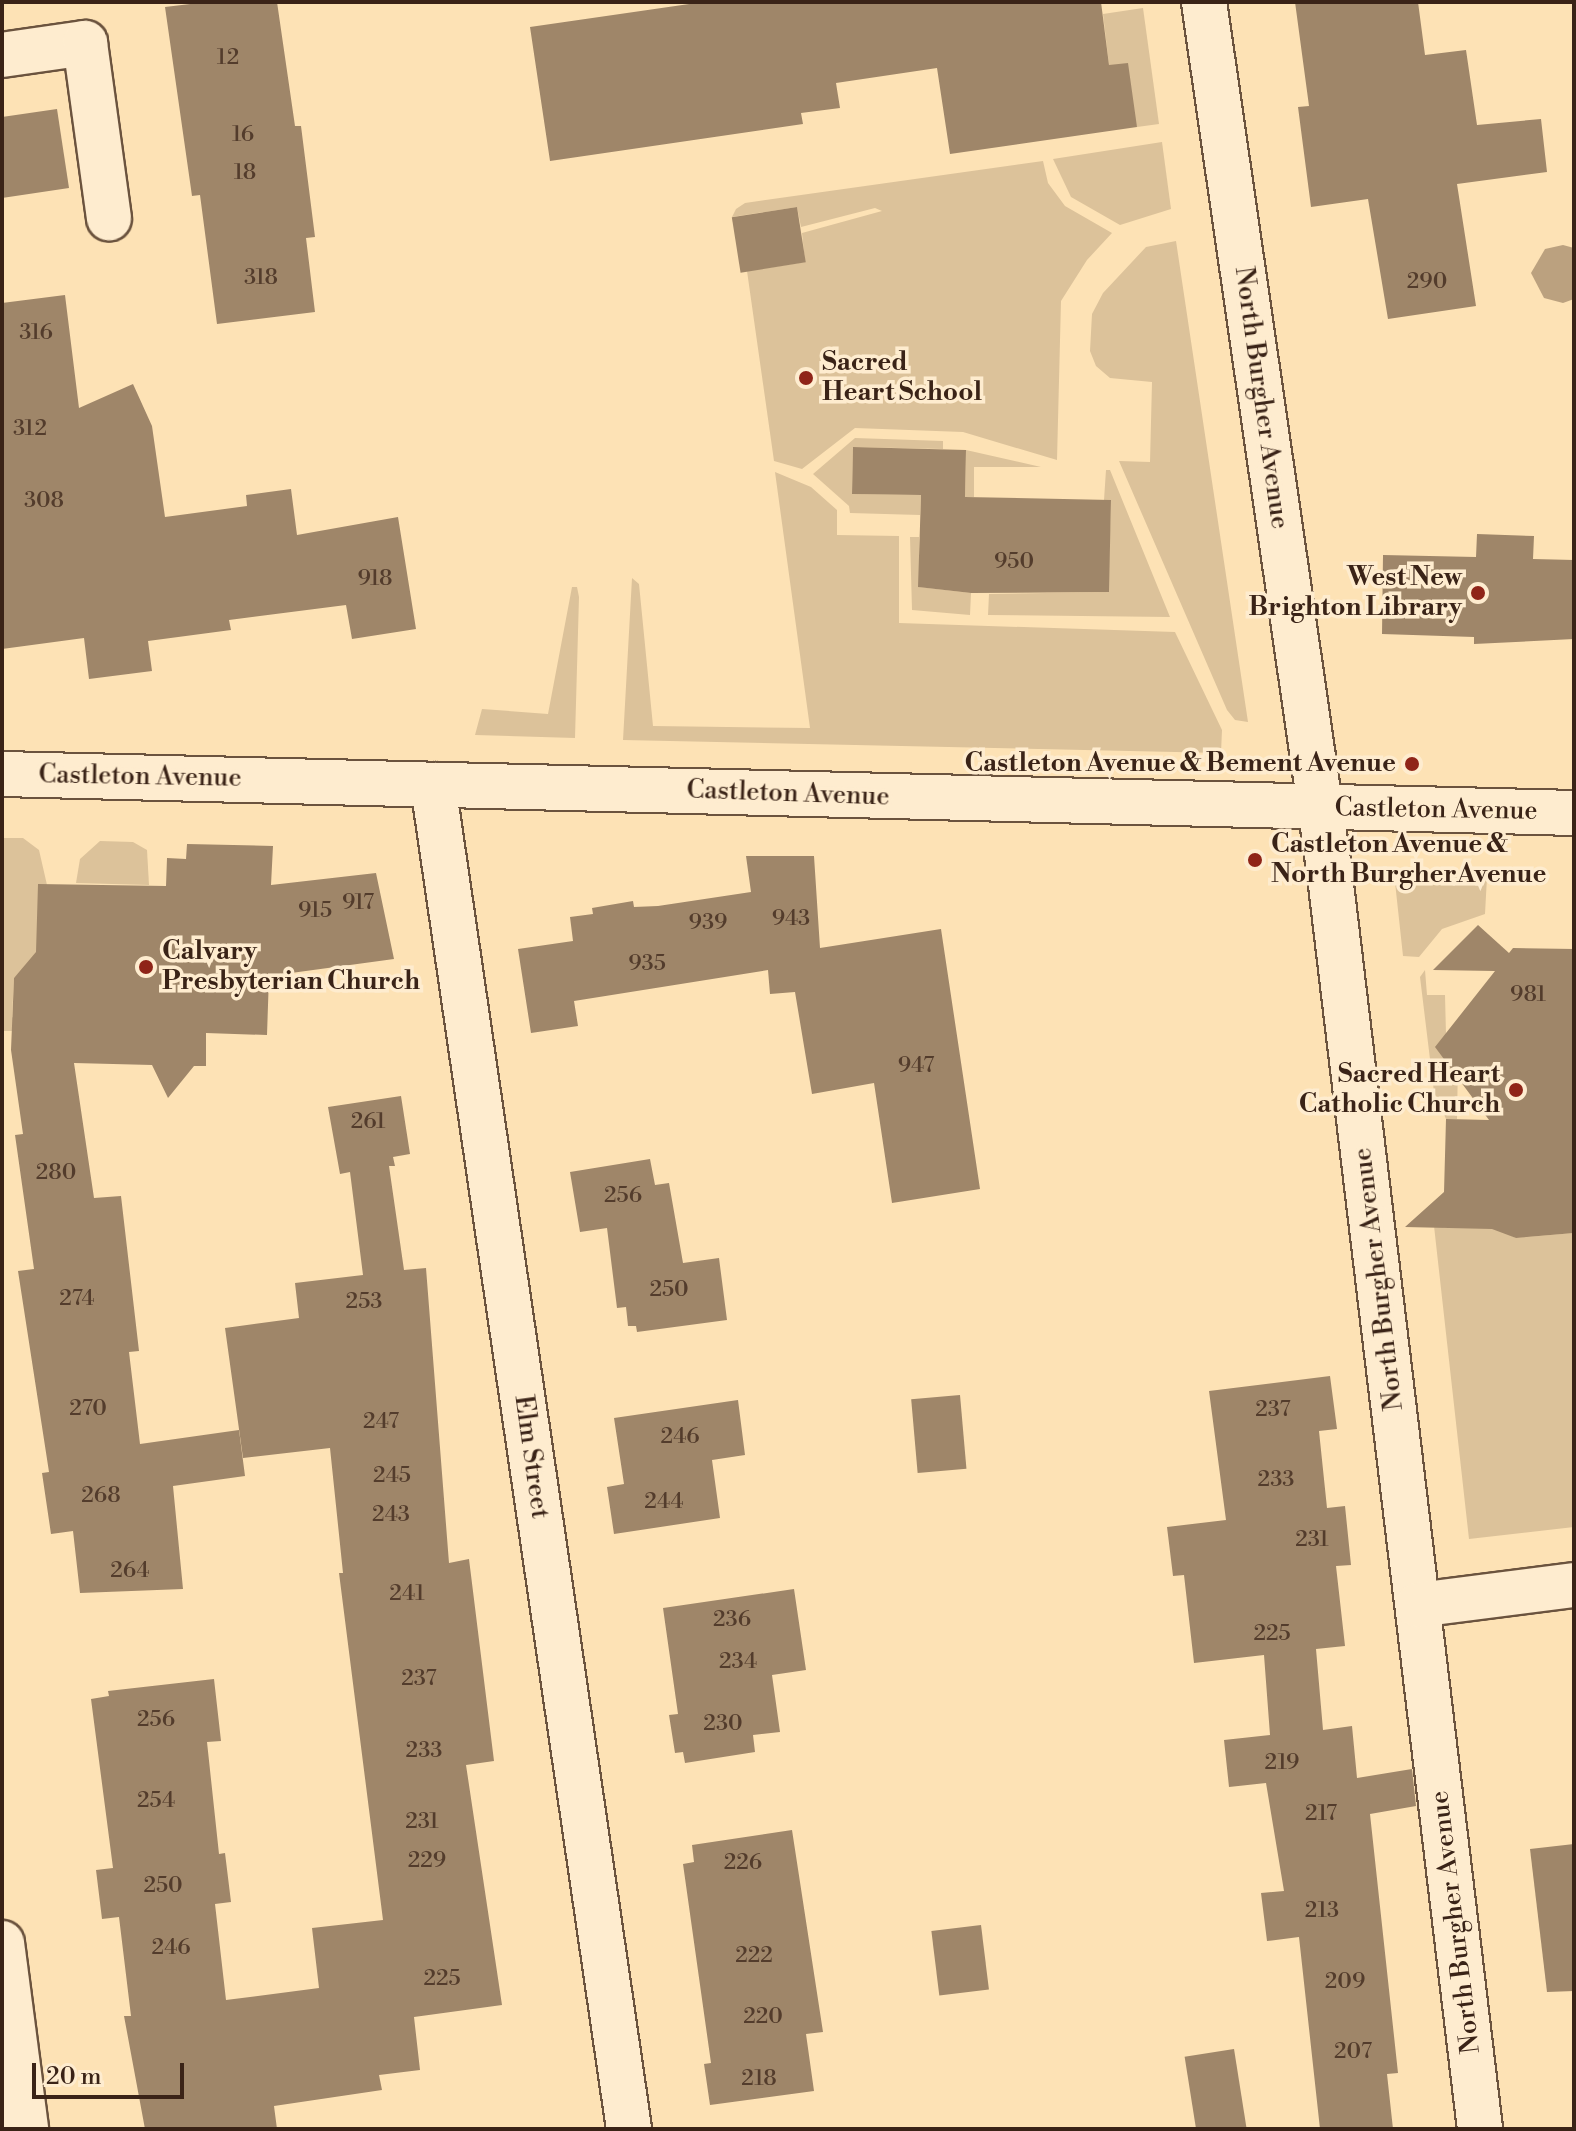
<!DOCTYPE html>
<style>
body{margin:0}
#map{position:relative;width:1576px;height:2131px;overflow:hidden;background:#fde2b5;font-family:"Libre Bodoni",serif}
div>[style]{position:absolute}
[style*='--x']{left:calc(var(--x)*1px);top:calc(var(--y)*1px);width:calc(var(--w)*1px);rotate:calc(var(--a)*1deg)}
.green>*{inset:0;background:#dcc29a}
.water>*{inset:0;background:#bba17f}
.building>*{inset:0;background:#9f8669;transform-origin:0 0}
.roads{filter:drop-shadow(2px 0 #6b533e) drop-shadow(-2px 0 #6b533e) drop-shadow(0 2px #6b533e) drop-shadow(0 -2px #6b533e)}
.street>*{height:44px;margin:-22px;padding:0 22px;transform-origin:22px;border-radius:22px;background:#feeccf}
.secondary>*{height:44px;margin:-22px;padding:0 22px;transform-origin:22px;border-radius:22px;background:#feeccf}
.dots>*{width:22px;height:22px;translate:-50% -50%;box-sizing:border-box;border:4px solid #feeccf;border-radius:50%}
span{translate:-50% -50%;white-space:nowrap;text-align:center;line-height:1.15;-webkit-text-stroke:7px #feeccf;paint-order:stroke}
.number-label{font-size:22px;color:#533c2c}
.number-label span{-webkit-text-stroke-width:0}
.poi-label{font-size:26px;color:#3a2317;font-weight:700}
.left{translate:0 -50%;text-align:left}
.right{translate:-100% -50%;text-align:right}
.street-label{font-size:26px;color:#3a2317}
.frame{position:absolute;inset:0;border:4px solid #3a2317;pointer-events:none}
.scale{position:absolute;left:32px;top:2063px;width:152px;height:36px;box-sizing:border-box;border:4px solid #3a2317;border-top:0;padding-left:10px;font-size:24px;line-height:28px;white-space:nowrap;color:#3a2317;-webkit-text-stroke:6px #feeccf;paint-order:stroke}
</style>
<div id="map">
<div class="green">
<div style="clip-path:polygon(1143px 8px,1159px 124px,1137px 127px,1109px 65px,1103px 14px)"></div>
<div style="clip-path:polygon(1162px 142px,1171px 209px,1120px 225px,1071px 197px,1053px 159px)"></div>
<div style="clip-path:polygon(1043px 161px,1048px 183px,1065px 206px,1112px 233px,1087px 260px,1061px 301px,1057px 460px,963px 432px,855px 428px,802px 469px,774px 461px,747px 271px,805px 262px,802px 233px,882px 211px,875px 208px,801px 227px,797px 207px,732px 217px,736px 209px,745px 203px)"></div>
<div style="clip-path:polygon(1176px 241px,1248px 722px,1235px 720px,1227px 710px,1119px 461px,1150px 462px,1152px 382px,1110px 378px,1096px 366px,1090px 351px,1092px 314px,1103px 293px,1146px 247px)"></div>
<div style="clip-path:polygon(855px 438px,943px 441px,943px 449px,853px 447px,852px 494px,921px 495px,920px 515px,850px 513px,849px 506px,813px 474px)"></div>
<div style="clip-path:polygon(966px 450px,1041px 467px,974px 467px,974px 497px,965px 497px)"></div>
<div style="clip-path:polygon(1106px 470px,1110px 470px,1170px 617px,988px 615px,989px 594px,1108px 592px,1111px 501px,1104px 500px)"></div>
<div style="clip-path:polygon(775px 472px,811px 487px,837px 510px,837px 535px,899px 536px,899px 623px,1175px 632px,1222px 730px,1221px 753px,623px 740px,632px 578px,639px 584px,653px 726px,810px 728px)"></div>
<div style="clip-path:polygon(910px 537px,919px 537px,919px 587px,971px 593px,970px 615px,912px 610px)"></div>
<div style="clip-path:polygon(572px 587px,577px 587px,579px 597px,575px 738px,475px 735px,482px 709px,548px 714px)"></div>
<div style="clip-path:polygon(2px 838px,23px 838px,39px 850px,47px 885px,73px 925px,14px 978px,12px 1017px,30px 1031px,2px 1031px)"></div>
<div style="clip-path:polygon(100px 841px,133px 842px,147px 850px,149px 885px,76px 883px,80px 859px)"></div>
<div style="clip-path:polygon(1394px 873px,1487px 877px,1485px 914px,1442px 929px,1419px 957px,1403px 956px)"></div>
<div style="clip-path:polygon(1425px 970px,1427px 995px,1445px 995px,1446px 1034px,1458px 1061px,1457px 1119px,1446px 1119px,1434px 1092px,1420px 977px)"></div>
<div style="clip-path:polygon(1433px 1217px,1444px 1228px,1491px 1225px,1516px 1238px,1574px 1233px,1574px 1527px,1469px 1539px)"></div>
</div>
<div class="water">
<div style="clip-path:polygon(1563px 245px,1574px 248px,1574px 299px,1563px 303px,1544px 298px,1531px 273px,1545px 249px)"></div>
</div>
<div class="building">
<div style="clip-path:polygon(207px 2px,277px 2px,295px 126px,301px 126px,315px 237px,306px 238px,315px 312px,217px 324px,200px 195px,192px 196px,165px 7px)"></div>
<div style="clip-path:polygon(703px 2px,1101px 2px,1109px 65px,1128px 63px,1137px 127px,950px 154px,937px 68px,836px 83px,840px 108px,801px 113px,803px 124px,550px 161px,530px 27px)"></div>
<div style="clip-path:polygon(1295px 2px,1418px 2px,1425px 55px,1466px 50px,1477px 125px,1541px 119px,1547px 172px,1457px 184px,1476px 306px,1388px 319px,1368px 199px,1311px 207px,1298px 107px,1309px 106px)"></div>
<div style="clip-path:polygon(57px 109px,69px 188px,2px 198px,2px 117px)"></div>
<div style="left:797px;top:207px;width:56px;height:66px;rotate:81deg"></div>
<div style="clip-path:polygon(65px 295px,79px 408px,133px 384px,152px 426px,165px 517px,247px 506px,246px 495px,291px 489px,297px 535px,398px 517px,416px 629px,352px 639px,346px 605px,229px 620px,231px 630px,148px 641px,152px 671px,89px 679px,84px 638px,2px 649px,2px 303px)"></div>
<div style="clip-path:polygon(853px 447px,966px 450px,965px 497px,1111px 500px,1109px 592px,971px 593px,918px 587px,921px 495px,852px 494px)"></div>
<div style="clip-path:polygon(1477px 534px,1534px 536px,1533px 559px,1574px 560px,1574px 639px,1474px 644px,1474px 637px,1382px 634px,1383px 555px,1476px 557px)"></div>
<div style="clip-path:polygon(187px 844px,273px 846px,271px 885px,376px 873px,394px 959px,269px 976px,267px 1035px,206px 1033px,206px 1066px,194px 1066px,168px 1098px,152px 1065px,74px 1063px,94px 1198px,121px 1196px,139px 1351px,129px 1352px,140px 1444px,239px 1430px,245px 1476px,173px 1486px,183px 1589px,80px 1593px,73px 1531px,51px 1534px,42px 1473px,49px 1472px,18px 1271px,34px 1269px,15px 1135px,23px 1134px,11px 1050px,14px 978px,36px 952px,38px 884px,166px 886px,167px 858px,186px 859px)"></div>
<div style="clip-path:polygon(746px 856px,814px 856px,820px 948px,941px 929px,980px 1189px,892px 1203px,874px 1083px,812px 1094px,795px 992px,770px 994px,768px 970px,574px 1001px,578px 1026px,531px 1033px,518px 949px,573px 941px,570px 917px,593px 914px,592px 908px,633px 901px,634px 907px,658px 906px,751px 892px)"></div>
<div style="clip-path:polygon(1478px 925px,1509px 953px,1513px 948px,1574px 949px,1574px 1233px,1516px 1238px,1492px 1229px,1405px 1227px,1444px 1192px,1446px 1119px,1489px 1120px,1435px 1047px,1495px 971px,1433px 970px)"></div>
<div style="clip-path:polygon(401px 1096px,410px 1154px,393px 1157px,395px 1166px,389px 1166px,404px 1270px,426px 1268px,449px 1563px,469px 1559px,494px 1761px,466px 1765px,502px 2005px,414px 2017px,420px 2070px,379px 2075px,382px 2090px,274px 2106px,277px 2129px,145px 2129px,124px 2016px,131px 2016px,119px 1917px,102px 1919px,96px 1870px,113px 1868px,91px 1699px,109px 1696px,108px 1691px,214px 1679px,221px 1741px,207px 1742px,219px 1854px,225px 1853px,231px 1902px,215px 1904px,226px 2000px,319px 1988px,312px 1928px,383px 1920px,339px 1573px,343px 1573px,330px 1448px,243px 1458px,225px 1328px,299px 1318px,295px 1283px,363px 1275px,350px 1172px,340px 1174px,328px 1107px)"></div>
<div style="clip-path:polygon(650px 1159px,655px 1185px,669px 1183px,683px 1263px,719px 1258px,727px 1320px,637px 1332px,636px 1326px,628px 1326px,626px 1307px,617px 1308px,607px 1228px,580px 1232px,570px 1172px)"></div>
<div style="clip-path:polygon(1330px 1376px,1337px 1429px,1319px 1431px,1327px 1508px,1345px 1506px,1351px 1565px,1336px 1566px,1345px 1646px,1316px 1649px,1323px 1730px,1352px 1726px,1357px 1778px,1412px 1769px,1416px 1806px,1370px 1814px,1398px 2073px,1387px 2074px,1393px 2129px,1320px 2129px,1299px 1937px,1267px 1941px,1261px 1893px,1284px 1891px,1266px 1783px,1229px 1787px,1224px 1740px,1270px 1735px,1264px 1655px,1194px 1663px,1184px 1575px,1173px 1576px,1167px 1527px,1226px 1520px,1209px 1391px)"></div>
<div style="left:960px;top:1395px;width:74px;height:49px;rotate:85deg"></div>
<div style="clip-path:polygon(738px 1400px,745px 1455px,712px 1460px,720px 1518px,614px 1534px,607px 1487px,624px 1484px,614px 1418px)"></div>
<div style="clip-path:polygon(794px 1589px,806px 1670px,772px 1675px,780px 1732px,753px 1735px,755px 1752px,685px 1763px,683px 1752px,675px 1753px,669px 1715px,678px 1714px,663px 1608px)"></div>
<div style="clip-path:polygon(792px 1830px,823px 2032px,806px 2034px,814px 2091px,710px 2105px,704px 2064px,711px 2063px,683px 1864px,694px 1862px,692px 1845px)"></div>
<div style="clip-path:polygon(1574px 1844px,1574px 1991px,1547px 1992px,1530px 1849px)"></div>
<div style="left:981px;top:1925px;width:65px;height:50px;rotate:83deg"></div>
<div style="left:1234px;top:2049px;width:81px;height:50px;rotate:81deg"></div>
</div>
<div class="roads">
<div class="street">
<div style="--x:1204;--y:2;--w:875;--a:81.79"></div>
<div style="--x:1329;--y:868;--w:1270;--a:83.17"></div>
<div style="--x:2;--y:55;--w:84;--a:-8.2"></div>
<div style="--x:85;--y:43;--w:177;--a:82.2"></div>
<div style="--x:433;--y:785;--w:1358;--a:81.7"></div>
<div style="--x:1418;--y:1605;--w:157;--a:-7.3"></div>
</div>
<div class="secondary">
<div style="--x:2;--y:774;--w:1572;--a:1.42"></div>
<div style="--x:2;--y:1943;--w:188;--a:82.6"></div>
</div>
</div>
<div class="dots">
<div style="left:806px;top:378px;background:#8f2418"></div>
<div style="left:1478px;top:593px;background:#8f2418"></div>
<div style="left:1412px;top:764px;background:#8f2418"></div>
<div style="left:1255px;top:860px;background:#8f2418"></div>
<div style="left:146px;top:967px;background:#8f2418"></div>
<div style="left:1516px;top:1090px;background:#8f2418"></div>
</div>
<div class="number-label">
<span style="left:228px;top:58px">12</span>
<span style="left:243px;top:135px">16</span>
<span style="left:245px;top:173px">18</span>
<span style="left:261px;top:278px">318</span>
<span style="left:1427px;top:282px">290</span>
<span style="left:36px;top:333px">316</span>
<span style="left:30px;top:429px">312</span>
<span style="left:44px;top:501px">308</span>
<span style="left:1014px;top:562px">950</span>
<span style="left:375px;top:579px">918</span>
<span style="left:358px;top:903px">917</span>
<span style="left:315px;top:911px">915</span>
<span style="left:791px;top:919px">943</span>
<span style="left:708px;top:923px">939</span>
<span style="left:647px;top:964px">935</span>
<span style="left:1528px;top:995px">981</span>
<span style="left:916px;top:1066px">947</span>
<span style="left:368px;top:1122px">261</span>
<span style="left:56px;top:1173px">280</span>
<span style="left:623px;top:1196px">256</span>
<span style="left:669px;top:1290px">250</span>
<span style="left:77px;top:1299px">274</span>
<span style="left:364px;top:1302px">253</span>
<span style="left:88px;top:1409px">270</span>
<span style="left:1273px;top:1410px">237</span>
<span style="left:381px;top:1422px">247</span>
<span style="left:680px;top:1437px">246</span>
<span style="left:392px;top:1476px">245</span>
<span style="left:1276px;top:1480px">233</span>
<span style="left:101px;top:1496px">268</span>
<span style="left:664px;top:1502px">244</span>
<span style="left:391px;top:1515px">243</span>
<span style="left:1312px;top:1540px">231</span>
<span style="left:130px;top:1571px">264</span>
<span style="left:407px;top:1594px">241</span>
<span style="left:732px;top:1620px">236</span>
<span style="left:1272px;top:1634px">225</span>
<span style="left:738px;top:1662px">234</span>
<span style="left:419px;top:1679px">237</span>
<span style="left:156px;top:1720px">256</span>
<span style="left:723px;top:1724px">230</span>
<span style="left:424px;top:1751px">233</span>
<span style="left:1282px;top:1763px">219</span>
<span style="left:156px;top:1801px">254</span>
<span style="left:1321px;top:1814px">217</span>
<span style="left:422px;top:1822px">231</span>
<span style="left:427px;top:1861px">229</span>
<span style="left:743px;top:1863px">226</span>
<span style="left:163px;top:1886px">250</span>
<span style="left:1322px;top:1911px">213</span>
<span style="left:171px;top:1948px">246</span>
<span style="left:754px;top:1956px">222</span>
<span style="left:442px;top:1979px">225</span>
<span style="left:1345px;top:1982px">209</span>
<span style="left:763px;top:2017px">220</span>
<span style="left:1353px;top:2052px">207</span>
<span style="left:759px;top:2079px">218</span>
</div>
<div class="poi-label">
<span class="left" style="left:822px;top:378px">Sacred<br>Heart School</span>
<span class="right" style="left:1462px;top:593px">West New<br>Brighton Library</span>
<span class="right" style="left:1396px;top:764px">Castleton Avenue &amp; Bement Avenue</span>
<span class="left" style="left:1271px;top:860px">Castleton Avenue &amp;<br>North BurgherAvenue</span>
<span class="left" style="left:162px;top:967px">Calvary<br>Presbyterian Church</span>
<span class="right" style="left:1500px;top:1090px">Sacred Heart<br>Catholic Church</span>
</div>
<div class="street-label">
<span style="left:1261px;top:398px;rotate:82deg">North Burgher Avenue</span>
<span style="left:140px;top:777px;rotate:1deg">Castleton Avenue</span>
<span style="left:788px;top:794px;rotate:2deg">Castleton Avenue</span>
<span style="left:1436px;top:810px;rotate:1deg">Castleton Avenue</span>
<span style="left:1379px;top:1279px;rotate:-97deg">North Burgher Avenue</span>
<span style="left:531px;top:1457px;rotate:82deg">Elm Street</span>
<span style="left:1456px;top:1922px;rotate:-97deg">North Burgher Avenue</span>
</div>
<div class="frame"></div>
<div class="scale">20 m</div>
</div>
